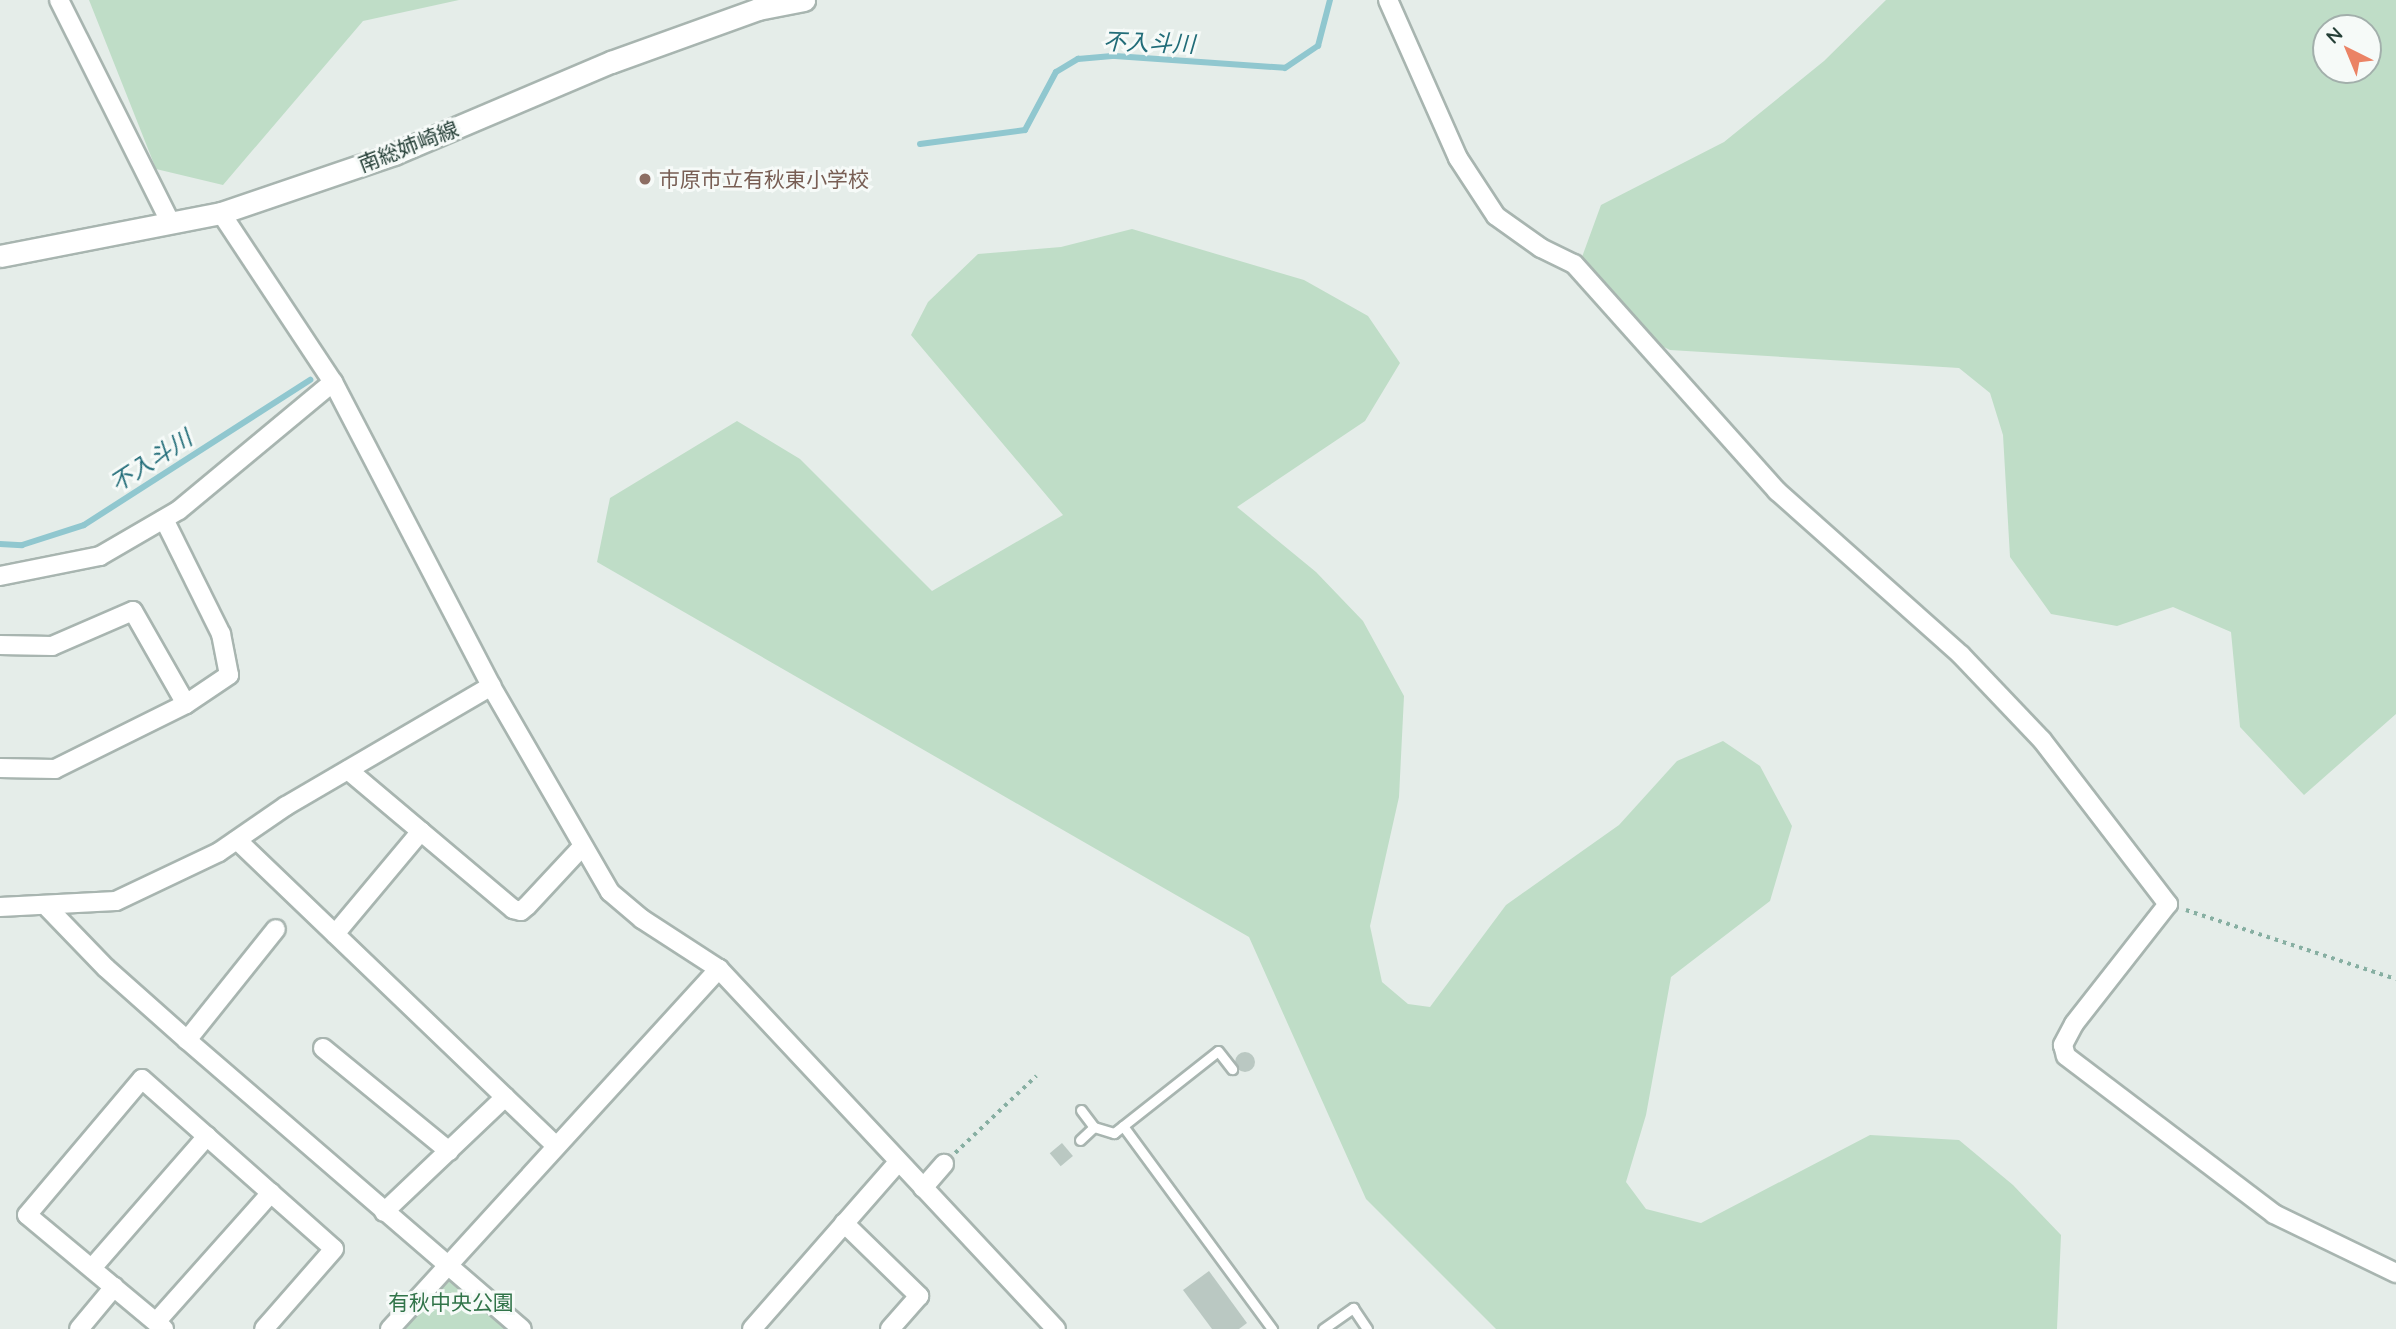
<!DOCTYPE html>
<meta charset="utf-8">
<style>
body{margin:0}
#map{position:relative;width:2396px;height:1329px;overflow:hidden;background:#e5ede9;font-family:Quicksand,"Noto Sans JP",sans-serif}
div>[style]{position:absolute}
[style*='--x']{left:calc(var(--x)*1px);top:calc(var(--y)*1px);width:calc(var(--w)*1px);rotate:calc(var(--a)*1deg)}
.green>*{inset:0;background:#bfddc7}
.stream>*{height:6px;margin:-3px;padding:0 3px;transform-origin:3px;border-radius:3px;background:#90c7cf}
.building>*{inset:0;background:#bac8c2;transform-origin:0 0}
.round{border-radius:50%}
.path>*{height:3.5px;margin-top:-1.75px;transform-origin:0;background:repeating-linear-gradient(90deg,#87afa2 0 3.5px,transparent 0 8.5px)}
.roads{filter:drop-shadow(2px 0 #a8b5b0) drop-shadow(-2px 0 #a8b5b0) drop-shadow(0 2px #a8b5b0) drop-shadow(0 -2px #a8b5b0)}
.service>*{height:9px;margin:-4.5px;padding:0 4.5px;transform-origin:4.5px;border-radius:4.5px;background:#fff}
.minor>*{height:18px;margin:-9px;padding:0 9px;transform-origin:9px;border-radius:9px;background:#fff}
.secondary>*{height:21px;margin:-10.5px;padding:0 10.5px;transform-origin:10.5px;border-radius:10.5px;background:#fff}
.dots>*{width:19px;height:19px;translate:-50% -50%;box-sizing:border-box;border:4px solid #f6faf8;border-radius:50%}
span{translate:-50% -50%;white-space:nowrap;text-align:center;line-height:1.15;-webkit-text-stroke:6px #f6faf8;paint-order:stroke}
.street-label{font-size:21px;color:#253f37}
.education-label{font-size:21px;color:#785e54}
.left{translate:0 -50%;text-align:left}
.park-label{font-size:21px;color:#317449}
.water-label{font-size:23px;color:#216c78;font-style:italic}
.north{position:absolute;left:2312px;top:14px;width:70px;height:70px;box-sizing:border-box;background:#f6faf8;border:2px solid #a2afab;border-radius:50%;rotate:317deg;font-size:19px;font-weight:700;line-height:28px;text-align:center;color:#253f37}
.north::after{content:'';display:block;margin:auto;width:24px;height:32px;background:#eb8365;clip-path:polygon(50% 0,100% 100%,50% 72%,0 100%)}
</style>
<div id="map">
<div class="green">
<div style="clip-path:polygon(89px 0,459px 0,363px 21px,223px 185px,156px 169px)"></div>
<div style="clip-path:polygon(evenodd,1886px 0,2396px 0,2396px 714px,2304px 795px,2240px 727px,2231px 632px,2173px 607px,2117px 626px,2051px 614px,2010px 557px,2003px 435px,1990px 393px,1959px 368px,1670px 350px,1612px 322px,1582px 257px,1601px 205px,1724px 142px,1824px 61px,1886px 0,2326px 28px,2368px 28px,2368px 70px,2326px 70px,2326px 28px)"></div>
<div style="clip-path:polygon(1132px 229px,1304px 280px,1368px 316px,1400px 363px,1365px 421px,1237px 507px,1316px 572px,1363px 621px,1404px 696px,1399px 797px,1370px 926px,1382px 982px,1408px 1004px,1430px 1007px,1506px 905px,1619px 825px,1677px 761px,1723px 741px,1760px 766px,1792px 826px,1770px 901px,1671px 977px,1646px 1115px,1626px 1182px,1646px 1209px,1701px 1223px,1870px 1135px,1959px 1140px,2013px 1185px,2061px 1235px,2057px 1329px,1496px 1329px,1366px 1199px,1249px 937px,597px 562px,610px 498px,737px 421px,800px 459px,932px 591px,1063px 515px,911px 335px,928px 302px,978px 254px,1061px 247px)"></div>
<div style="clip-path:polygon(448px 1264px,522px 1329px,390px 1329px)"></div>
</div>
<div class="stream">
<div style="--x:920;--y:144;--w:106;--a:-7.6"></div>
<div style="--x:1025;--y:130;--w:66;--a:-61.9"></div>
<div style="--x:1056;--y:72;--w:26;--a:-31"></div>
<div style="--x:1078;--y:59;--w:37;--a:-5"></div>
<div style="--x:1115;--y:56;--w:170;--a:4"></div>
<div style="--x:1285;--y:68;--w:40;--a:-34"></div>
<div style="--x:1318;--y:46;--w:48;--a:-75.4"></div>
<div style="--x:0;--y:544;--w:22;--a:3"></div>
<div style="--x:22;--y:545;--w:65;--a:-17.9"></div>
<div style="--x:84;--y:525;--w:269;--a:-32.7"></div>
</div>
<div class="building">
<div class="round" style="left:1235px;top:1052px;width:20px;height:20px"></div>
<div style="left:1062px;top:1143px;width:17px;height:16px;rotate:50deg"></div>
<div style="clip-path:polygon(1209px 1271px,1247px 1323px,1239px 1329px,1212px 1329px,1183px 1290px)"></div>
</div>
<div class="path">
<div style="--x:2186;--y:910;--w:221;--a:18.2"></div>
<div style="--x:955;--y:1153;--w:112;--a:-43.5"></div>
</div>
<div class="roads">
<div class="service">
<div style="--x:1081;--y:1110;--w:21;--a:53"></div>
<div style="--x:1094;--y:1127;--w:21;--a:17"></div>
<div style="--x:1114;--y:1133;--w:132;--a:-38.3"></div>
<div style="--x:1218;--y:1051;--w:23;--a:52"></div>
<div style="--x:1123;--y:1126;--w:252;--a:53.7"></div>
<div style="--x:1080;--y:1140;--w:19;--a:-43"></div>
<div style="--x:1323;--y:1329;--w:37;--a:-35"></div>
<div style="--x:1353;--y:1308;--w:25;--a:56"></div>
</div>
<div class="minor">
<div style="--x:59;--y:0;--w:250;--a:63.4"></div>
<div style="--x:1388;--y:0;--w:173;--a:66.1"></div>
<div style="--x:1458;--y:158;--w:69;--a:56.8"></div>
<div style="--x:1496;--y:216;--w:55;--a:35.4"></div>
<div style="--x:1541;--y:248;--w:37;--a:26"></div>
<div style="--x:1574;--y:264;--w:305;--a:48.2"></div>
<div style="--x:1777;--y:491;--w:246;--a:41.7"></div>
<div style="--x:1961;--y:655;--w:117;--a:46.4"></div>
<div style="--x:2042;--y:740;--w:207;--a:52.5"></div>
<div style="--x:2168;--y:904;--w:152;--a:128.1"></div>
<div style="--x:2074;--y:1024;--w:24;--a:118"></div>
<div style="--x:2063;--y:1045;--w:11;--a:75"></div>
<div style="--x:2066;--y:1056;--w:261;--a:37.2"></div>
<div style="--x:2274;--y:1214;--w:136;--a:25.8"></div>
<div style="--x:221;--y:213;--w:203;--a:56.5"></div>
<div style="--x:333;--y:382;--w:343;--a:62.5"></div>
<div style="--x:491;--y:686;--w:238;--a:60"></div>
<div style="--x:610;--y:892;--w:42;--a:40.2"></div>
<div style="--x:642;--y:919;--w:92;--a:33"></div>
<div style="--x:719;--y:969;--w:493;--a:46.9"></div>
<div style="--x:0;--y:576;--w:102;--a:-11.3"></div>
<div style="--x:100;--y:556;--w:91;--a:-30.2"></div>
<div style="--x:179;--y:510;--w:200;--a:-39.7"></div>
<div style="--x:0;--y:645;--w:52;--a:1.1"></div>
<div style="--x:52;--y:646;--w:88;--a:-23.4"></div>
<div style="--x:133;--y:611;--w:107;--a:60.3"></div>
<div style="--x:0;--y:768;--w:55;--a:1"></div>
<div style="--x:55;--y:769;--w:146;--a:-26.4"></div>
<div style="--x:186;--y:704;--w:52;--a:-34"></div>
<div style="--x:229;--y:675;--w:42;--a:-101"></div>
<div style="--x:221;--y:634;--w:128;--a:-116.4"></div>
<div style="--x:348;--y:770;--w:216;--a:40.1"></div>
<div style="--x:513;--y:909;--w:8;--a:14"></div>
<div style="--x:521;--y:911;--w:8;--a:-40"></div>
<div style="--x:527;--y:906;--w:79;--a:-47"></div>
<div style="--x:237;--y:840;--w:441;--a:43.8"></div>
<div style="--x:0;--y:907;--w:116;--a:-3"></div>
<div style="--x:116;--y:901;--w:114;--a:-25.4"></div>
<div style="--x:219;--y:852;--w:81;--a:-34.5"></div>
<div style="--x:286;--y:806;--w:238;--a:-30.3"></div>
<div style="--x:48;--y:908;--w:83;--a:46"></div>
<div style="--x:106;--y:968;--w:108;--a:41.6"></div>
<div style="--x:187;--y:1040;--w:442;--a:40.8"></div>
<div style="--x:335;--y:934;--w:134;--a:-50.1"></div>
<div style="--x:187;--y:1040;--w:142;--a:-51.3"></div>
<div style="--x:323;--y:1048;--w:163;--a:39.3"></div>
<div style="--x:923;--y:1188;--w:32;--a:-49"></div>
<div style="--x:384;--y:1212;--w:167;--a:-43.5"></div>
<div style="--x:844;--y:1223;--w:105;--a:44.2"></div>
<div style="--x:919;--y:1296;--w:44;--a:131.3"></div>
<div style="--x:92;--y:1268;--w:175;--a:-48.9"></div>
<div style="--x:156;--y:1322;--w:173;--a:-48.3"></div>
<div style="--x:79;--y:1329;--w:55;--a:-50.2"></div>
<div style="--x:164;--y:1329;--w:178;--a:-140.2"></div>
<div style="--x:27;--y:1215;--w:178;--a:-49.8"></div>
<div style="--x:142;--y:1079;--w:256;--a:41.5"></div>
<div style="--x:334;--y:1249;--w:106;--a:131.2"></div>
<div style="--x:390;--y:1329;--w:488;--a:-47.6"></div>
<div style="--x:752;--y:1329;--w:222;--a:-48.8"></div>
</div>
<div class="secondary">
<div style="--x:0;--y:256;--w:225;--a:-11"></div>
<div style="--x:221;--y:213;--w:183;--a:-18.8"></div>
<div style="--x:394;--y:154;--w:236;--a:-23"></div>
<div style="--x:611;--y:62;--w:156;--a:-19.8"></div>
<div style="--x:758;--y:9;--w:47;--a:-11.1"></div>
</div>
</div>
<div class="dots">
<div style="left:645px;top:179px;background:#8d6e63"></div>
</div>
<div class="street-label">
<span style="left:408px;top:146px;rotate:-21deg">南総姉崎線</span>
</div>
<div class="education-label">
<span class="left" style="left:659px;top:179px">市原市立有秋東小学校</span>
</div>
<div class="park-label">
<span style="left:451px;top:1302px">有秋中央公園</span>
</div>
<div class="water-label">
<span style="left:1149px;top:43px;rotate:2deg">不入斗川</span>
<span style="left:151px;top:461px;rotate:-33deg">不入斗川</span>
</div>
<div class="north">N</div>
</div>
